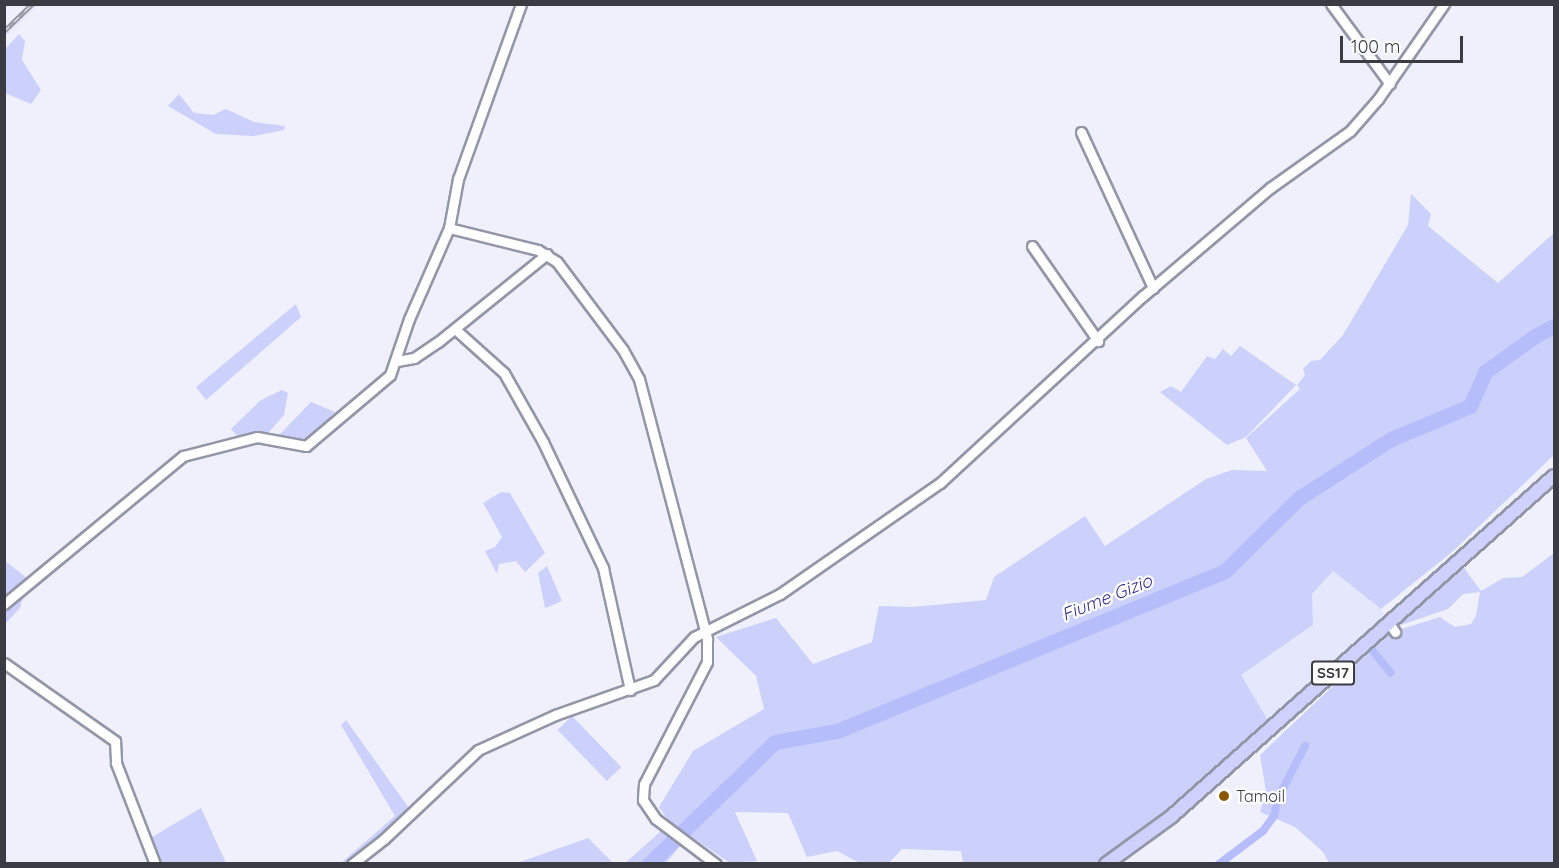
<!DOCTYPE html>
<style>
body{margin:0}
#map{position:relative;width:1559px;height:868px;overflow:hidden;background:#eff0fc;font-family:Quicksand,sans-serif}
div>[style]{position:absolute}
[style*='--x']{left:calc(var(--x)*1px);top:calc(var(--y)*1px);width:calc(var(--w)*1px);rotate:calc(var(--a)*1deg)}
.built>*{inset:0;background:#e5e8fd}
.green>*{inset:0;background:#cbd1fb;transform-origin:0 0}
.canal>*{height:8px;margin:-4px;padding:0 4px;transform-origin:4px;border-radius:4px;background:#b6bdfb}
.river>*{height:15px;margin:-7.5px;padding:0 7.5px;transform-origin:7.5px;border-radius:7.5px;background:#b6bdfb}
.roads{filter:drop-shadow(2px 0 #9396a7) drop-shadow(-2px 0 #9396a7) drop-shadow(0 2px #9396a7) drop-shadow(0 -2px #9396a7)}
.minor>*{height:9px;margin:-4.5px;padding:0 4.5px;transform-origin:4.5px;border-radius:4.5px;background:#fff}
.major>*{height:12px;margin:-6px;padding:0 6px;transform-origin:6px;border-radius:6px;background:#cdd1fb}
.rail>*{height:4.5px;margin-top:-2.25px;transform-origin:0;background:repeating-linear-gradient(90deg,#fff 0 7px,#9697a1 0 14px);box-sizing:border-box;border-block:2px solid #9697a1}
.dots>*{width:16px;height:16px;translate:-50% -50%;box-sizing:border-box;border:3px solid #fff;border-radius:50%}
span{translate:-50% -50%;white-space:nowrap;text-align:center;line-height:1.15;-webkit-text-stroke:4.5px #fff;paint-order:stroke}
.shield-label span{padding:2px 4px;background:#fff;border:2px solid;border-radius:4px;-webkit-text-stroke-width:0}
.shield-label{font-size:15px;color:#3a3b43;font-weight:700}
.poi-label{font-size:16px;color:#3a3b43}
.left{translate:0 -50%;text-align:left}
.water-label{font-size:18px;color:#343087;font-style:italic}
.frame{position:absolute;inset:0;border:6px solid #3a3b43;pointer-events:none}
.scale{position:absolute;left:1340px;top:36px;width:123px;height:27px;box-sizing:border-box;border:3px solid #3a3b43;border-top:0;padding-left:8px;font-size:18px;line-height:21px;white-space:nowrap;color:#3a3b43;-webkit-text-stroke:4px #fff;paint-order:stroke}
</style>
<div id="map">
<div class="built">
<div style="clip-path:polygon(28px 4px,38px 5px,5px 37px,5px 27px)"></div>
<div style="clip-path:polygon(1333px 570px,1381px 609px,1387px 619px,1269px 722px,1241px 675px,1312px 626px,1312px 594px)"></div>
</div>
<div class="green">
<div style="clip-path:polygon(19px 34px,25px 41px,22px 60px,41px 90px,31px 104px,5px 93px,5px 49px)"></div>
<div style="clip-path:polygon(179px 94px,194px 113px,213px 115px,226px 109px,254px 122px,285px 126px,284px 130px,254px 136px,216px 134px,168px 106px)"></div>
<div style="clip-path:polygon(1411px 194px,1431px 214px,1428px 226px,1498px 283px,1554px 233px,1554px 455px,1452px 552px,1381px 609px,1333px 571px,1312px 594px,1313px 625px,1241px 675px,1269px 722px,1154px 823px,1095px 863px,963px 863px,961px 851px,902px 849px,889px 863px,860px 863px,837px 851px,807px 857px,788px 813px,735px 812px,757px 861px,730px 863px,689px 835px,666px 863px,624px 864px,670px 823px,659px 807px,693px 751px,764px 709px,756px 676px,716px 637px,776px 618px,813px 664px,872px 642px,879px 606px,913px 607px,986px 600px,994px 577px,1085px 516px,1105px 546px,1206px 479px,1232px 470px,1267px 471px,1246px 438px,1300px 389px,1297px 385px,1305px 375px,1303px 369px,1311px 361px,1320px 360px,1343px 335px,1408px 225px)"></div>
<div style="clip-path:polygon(296px 304px,301px 317px,206px 400px,196px 387px)"></div>
<div style="clip-path:polygon(1240px 346px,1296px 385px,1246px 437px,1227px 445px,1160px 392px,1171px 386px,1181px 392px,1207px 356px,1215px 359px,1223px 349px,1231px 356px)"></div>
<div style="clip-path:polygon(282px 390px,288px 393px,284px 415px,269px 432px,240px 439px,231px 429px,261px 400px)"></div>
<div style="clip-path:polygon(311px 402px,335px 412px,304px 443px,279px 435px)"></div>
<div style="clip-path:polygon(501px 492px,510px 493px,545px 553px,525px 572px,516px 561px,499px 564px,497px 574px,485px 551px,495px 547px,502px 537px,483px 503px)"></div>
<div style="clip-path:polygon(1554px 553px,1554px 863px,1329px 863px,1323px 852px,1295px 827px,1260px 812px,1266px 791px,1260px 755px,1389px 633px,1440px 617px,1455px 627px,1471px 624px,1476px 616px,1480px 592px,1463px 594px,1448px 609px,1395px 627px,1462px 565px,1481px 591px,1503px 578px,1522px 577px)"></div>
<div style="clip-path:polygon(5px 561px,33px 583px,25px 590px,20px 608px,5px 624px)"></div>
<div style="clip-path:polygon(547px 566px,562px 601px,545px 608px,538px 573px)"></div>
<div style="left:572px;top:716px;width:71px;height:20px;rotate:46deg"></div>
<div style="clip-path:polygon(346px 720px,411px 811px,349px 863px,341px 863px,395px 816px,341px 725px)"></div>
<div style="clip-path:polygon(201px 808px,226px 863px,159px 863px,147px 840px)"></div>
<div style="clip-path:polygon(588px 838px,613px 863px,520px 862px)"></div>
</div>
<div class="canal">
<div style="--x:1373;--y:651;--w:28;--a:51"></div>
<div style="--x:1219;--y:864;--w:55;--a:-36.9"></div>
<div style="--x:1263;--y:831;--w:19;--a:-54"></div>
<div style="--x:1274;--y:816;--w:18;--a:-77"></div>
<div style="--x:1278;--y:798;--w:59;--a:-62.6"></div>
</div>
<div class="river">
<div style="--x:649;--y:864;--w:175;--a:-44.1"></div>
<div style="--x:775;--y:742;--w:63;--a:-10.1"></div>
<div style="--x:837;--y:731;--w:420;--a:-22.4"></div>
<div style="--x:1225;--y:571;--w:104;--a:-44.6"></div>
<div style="--x:1299;--y:498;--w:109;--a:-32.7"></div>
<div style="--x:1391;--y:439;--w:86;--a:-22.7"></div>
<div style="--x:1470;--y:406;--w:37;--a:-66"></div>
<div style="--x:1485;--y:372;--w:62;--a:-35.8"></div>
<div style="--x:1535;--y:336;--w:21;--a:-28"></div>
</div>
<div class="roads">
<div class="minor">
<div style="--x:1331;--y:4;--w:99;--a:53.6"></div>
<div style="--x:1081;--y:132;--w:172;--a:65.2"></div>
<div style="--x:449;--y:228;--w:92;--a:13.9"></div>
<div style="--x:538;--y:250;--w:22;--a:32"></div>
<div style="--x:557;--y:262;--w:110;--a:53.1"></div>
<div style="--x:623;--y:350;--w:33;--a:61"></div>
<div style="--x:639;--y:379;--w:269;--a:75.3"></div>
<div style="--x:707;--y:639;--w:23;--a:90"></div>
<div style="--x:707;--y:662;--w:137;--a:117.3"></div>
<div style="--x:644;--y:784;--w:16;--a:94"></div>
<div style="--x:643;--y:800;--w:23;--a:56"></div>
<div style="--x:656;--y:819;--w:75;--a:36.9"></div>
<div style="--x:1032;--y:246;--w:116;--a:55.2"></div>
<div style="--x:455;--y:329;--w:66;--a:41.9"></div>
<div style="--x:504;--y:373;--w:79;--a:60.5"></div>
<div style="--x:543;--y:442;--w:140;--a:64.5"></div>
<div style="--x:603;--y:568;--w:125;--a:77.5"></div>
<div style="--x:397;--y:361;--w:17;--a:-10"></div>
<div style="--x:414;--y:358;--w:29;--a:-34"></div>
<div style="--x:438;--y:342;--w:140;--a:-38.9"></div>
<div style="--x:4;--y:604;--w:232;--a:-39.6"></div>
<div style="--x:183;--y:456;--w:76;--a:-14.4"></div>
<div style="--x:257;--y:437;--w:50;--a:10.4"></div>
<div style="--x:306;--y:446;--w:110;--a:-40.2"></div>
<div style="--x:390;--y:375;--w:59;--a:-71.3"></div>
<div style="--x:409;--y:319;--w:99;--a:-66.3"></div>
<div style="--x:449;--y:228;--w:50;--a:-79.6"></div>
<div style="--x:458;--y:179;--w:186;--a:-70.2"></div>
<div style="--x:1389;--y:623;--w:11;--a:56"></div>
<div style="--x:4;--y:663;--w:136;--a:35.1"></div>
<div style="--x:115;--y:741;--w:22;--a:87"></div>
<div style="--x:116;--y:763;--w:108;--a:68.9"></div>
<div style="--x:352;--y:864;--w:41;--a:-38"></div>
<div style="--x:384;--y:839;--w:129;--a:-43.4"></div>
<div style="--x:478;--y:750;--w:85;--a:-24.4"></div>
<div style="--x:555;--y:715;--w:105;--a:-19.5"></div>
<div style="--x:654;--y:680;--w:59;--a:-47.1"></div>
<div style="--x:694;--y:637;--w:96;--a:-26.6"></div>
<div style="--x:780;--y:594;--w:195;--a:-34.8"></div>
<div style="--x:940;--y:483;--w:276;--a:-42.7"></div>
<div style="--x:1143;--y:296;--w:167;--a:-40.4"></div>
<div style="--x:1270;--y:188;--w:98;--a:-35.5"></div>
<div style="--x:1350;--y:131;--w:43;--a:-48.8"></div>
<div style="--x:1378;--y:99;--w:116;--a:-55.2"></div>
</div>
<div class="major">
<div style="--x:1106;--y:864;--w:82;--a:-36"></div>
<div style="--x:1172;--y:816;--w:511;--a:-41.67"></div>
</div>
</div>
<div class="rail">
<div style="--x:4;--y:31;--w:39;--a:-44"></div>
</div>
<div class="dots">
<div style="left:1224px;top:796px;background:#8b5604"></div>
</div>
<div class="shield-label">
<span style="left:1333px;top:673px">SS17</span>
</div>
<div class="poi-label">
<span class="left" style="left:1236px;top:796px">Tamoil</span>
</div>
<div class="water-label">
<span style="left:1107px;top:598px;rotate:-22deg">Fiume Gizio</span>
</div>
<div class="frame"></div>
<div class="scale">100 m</div>
</div>
